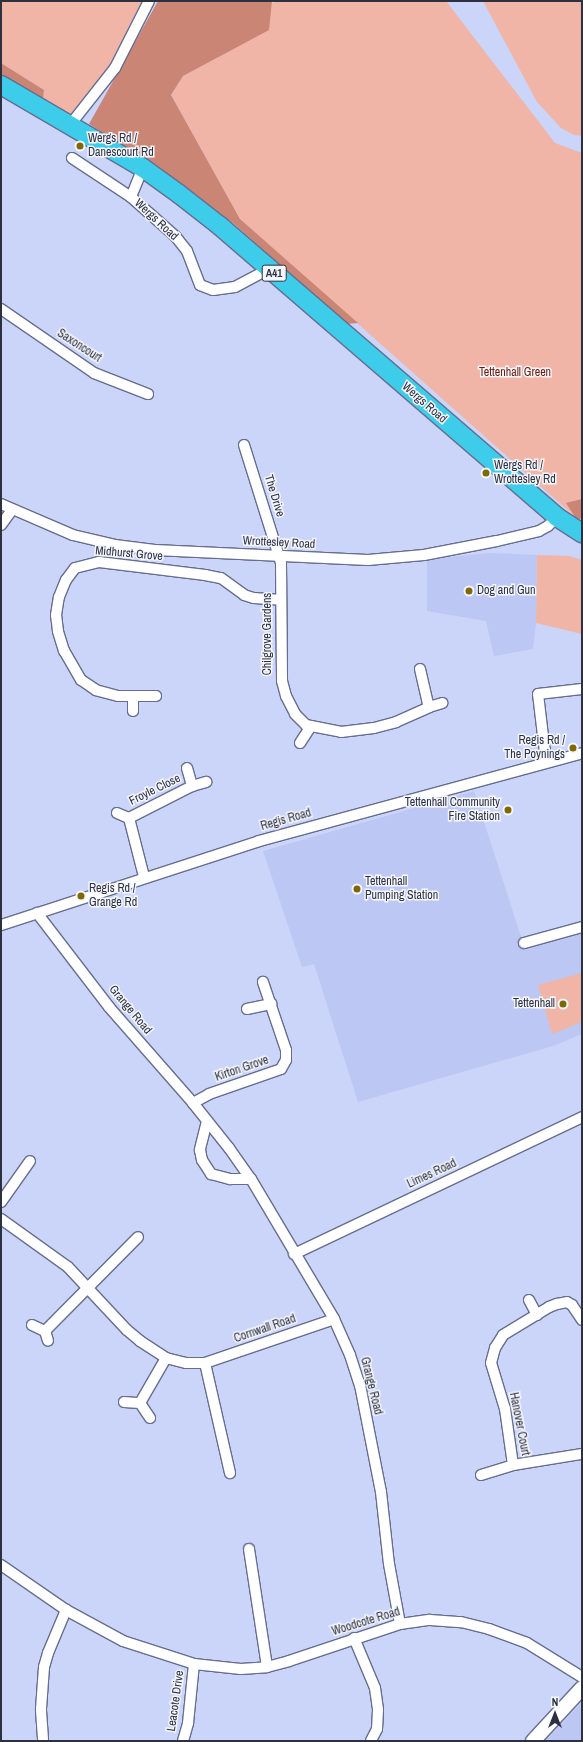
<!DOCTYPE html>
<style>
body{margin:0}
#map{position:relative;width:583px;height:1742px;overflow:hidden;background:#cbd4f9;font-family:"Archivo Narrow",sans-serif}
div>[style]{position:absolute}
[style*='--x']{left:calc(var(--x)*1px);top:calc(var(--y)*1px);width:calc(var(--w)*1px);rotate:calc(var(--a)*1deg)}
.built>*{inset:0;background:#bdc7f3}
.green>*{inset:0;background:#f0b5a6}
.forest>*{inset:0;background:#cb8574}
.roads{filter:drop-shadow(1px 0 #666e8f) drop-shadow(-1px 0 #666e8f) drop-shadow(0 1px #666e8f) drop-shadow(0 -1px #666e8f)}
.street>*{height:10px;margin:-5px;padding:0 5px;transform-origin:5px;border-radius:5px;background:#fff}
.secondary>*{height:14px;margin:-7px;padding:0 7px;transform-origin:7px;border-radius:7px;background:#fff}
.highway>*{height:18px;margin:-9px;padding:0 9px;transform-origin:9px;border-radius:9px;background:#3dcce9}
.dots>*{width:11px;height:11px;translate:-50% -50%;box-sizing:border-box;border:2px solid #f4f6fe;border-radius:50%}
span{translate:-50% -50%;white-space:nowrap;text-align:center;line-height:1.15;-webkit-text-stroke:3px #f4f6fe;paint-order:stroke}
.shield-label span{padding:1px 3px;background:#f4f6fe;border:1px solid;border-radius:3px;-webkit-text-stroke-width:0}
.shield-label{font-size:11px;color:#2d303e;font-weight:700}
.poi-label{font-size:12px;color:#2d303e}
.left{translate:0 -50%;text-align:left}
.right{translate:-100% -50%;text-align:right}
.street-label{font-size:12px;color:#2d303e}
.park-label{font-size:12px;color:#6d1904}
.frame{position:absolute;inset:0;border:2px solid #2d303e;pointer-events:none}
.north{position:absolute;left:535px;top:1694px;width:40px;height:40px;-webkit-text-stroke:3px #f4f6fe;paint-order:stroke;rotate:0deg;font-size:11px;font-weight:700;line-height:16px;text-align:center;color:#2d303e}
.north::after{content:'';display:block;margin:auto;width:14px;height:18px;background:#2d303e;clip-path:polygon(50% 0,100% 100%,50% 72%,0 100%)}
</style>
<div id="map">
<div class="built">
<div style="clip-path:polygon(490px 553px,537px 555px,536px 623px,533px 649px,494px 656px,486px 621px,427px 611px,427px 559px)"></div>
<div style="clip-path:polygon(474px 791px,525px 949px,582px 933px,582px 1034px,553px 1046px,358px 1102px,314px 964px,302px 967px,263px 851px)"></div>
<div style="clip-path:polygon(582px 1702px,582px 1741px,545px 1741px)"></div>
</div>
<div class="green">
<div style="clip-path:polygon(1px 1px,144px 1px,111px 66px,69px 120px,42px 107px,44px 90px,1px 63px)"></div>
<div style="clip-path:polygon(277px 1px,446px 1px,555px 143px,582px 153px,582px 521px,573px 515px,240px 219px,171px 95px,183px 76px,268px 30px,271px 4px)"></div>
<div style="clip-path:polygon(483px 1px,582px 1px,582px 136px,574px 135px,561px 128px,537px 102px)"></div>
<div style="clip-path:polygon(537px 555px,569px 556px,582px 560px,582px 634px,536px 623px)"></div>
<div style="clip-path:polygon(582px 973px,582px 1022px,552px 1034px,538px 985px)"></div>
</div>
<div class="forest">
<div style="clip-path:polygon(158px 1px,272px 1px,269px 30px,183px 76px,171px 95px,240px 219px,358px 323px,346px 324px,233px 223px,133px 152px,89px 124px)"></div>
<div style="clip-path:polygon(1px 63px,44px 90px,42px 107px,1px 83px)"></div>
<div style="clip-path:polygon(582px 499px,582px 518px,577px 520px,566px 503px)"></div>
</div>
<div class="roads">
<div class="street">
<div style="--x:70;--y:125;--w:73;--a:-51.7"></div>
<div style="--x:115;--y:68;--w:75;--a:-63.1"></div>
<div style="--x:72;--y:158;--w:71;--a:33.5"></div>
<div style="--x:131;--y:197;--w:60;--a:41.6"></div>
<div style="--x:176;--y:237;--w:18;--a:52"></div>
<div style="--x:187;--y:251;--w:36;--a:69"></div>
<div style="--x:200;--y:285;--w:14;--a:21"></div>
<div style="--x:213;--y:290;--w:22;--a:-8"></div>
<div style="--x:235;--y:287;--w:38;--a:-28"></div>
<div style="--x:131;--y:197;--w:31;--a:-68"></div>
<div style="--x:1;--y:309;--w:113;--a:34.5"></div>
<div style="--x:94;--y:373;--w:58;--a:21.3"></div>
<div style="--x:244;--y:445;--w:124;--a:72.6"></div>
<div style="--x:281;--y:563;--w:118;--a:89.5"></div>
<div style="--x:282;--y:681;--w:16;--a:75"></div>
<div style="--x:286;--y:696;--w:20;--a:63"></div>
<div style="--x:295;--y:714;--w:16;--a:45"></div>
<div style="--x:306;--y:725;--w:36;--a:11"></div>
<div style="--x:341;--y:732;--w:33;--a:-7"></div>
<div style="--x:374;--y:728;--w:23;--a:-15"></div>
<div style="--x:396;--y:722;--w:36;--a:-24"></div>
<div style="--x:429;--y:707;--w:14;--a:-17"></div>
<div style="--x:1;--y:504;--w:78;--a:23.3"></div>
<div style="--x:73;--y:535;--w:43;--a:13.4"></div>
<div style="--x:115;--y:545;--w:40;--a:7.1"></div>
<div style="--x:155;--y:550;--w:213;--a:2.7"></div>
<div style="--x:368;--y:560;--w:56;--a:-5.1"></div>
<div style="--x:424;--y:555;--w:74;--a:-10.9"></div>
<div style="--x:497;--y:541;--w:43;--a:-13.4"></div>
<div style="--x:539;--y:531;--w:10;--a:-29"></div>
<div style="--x:548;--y:526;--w:13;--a:-45"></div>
<div style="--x:1;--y:525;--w:19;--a:-54"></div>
<div style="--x:420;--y:669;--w:39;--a:77"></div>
<div style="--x:156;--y:696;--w:38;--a:180"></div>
<div style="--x:118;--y:696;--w:23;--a:-165"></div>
<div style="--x:96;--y:690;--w:18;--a:-146"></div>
<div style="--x:81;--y:680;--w:34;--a:-120"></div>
<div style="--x:64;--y:651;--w:21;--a:-107"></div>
<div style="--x:58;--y:631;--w:16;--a:-97"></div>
<div style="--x:56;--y:615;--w:18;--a:-81"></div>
<div style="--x:59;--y:597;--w:18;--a:-68"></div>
<div style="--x:66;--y:580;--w:15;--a:-53"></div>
<div style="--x:75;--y:568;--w:25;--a:-14"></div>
<div style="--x:99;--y:562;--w:107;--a:7"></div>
<div style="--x:205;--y:575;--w:16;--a:11"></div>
<div style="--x:221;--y:578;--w:29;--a:36"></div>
<div style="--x:244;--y:595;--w:10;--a:17"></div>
<div style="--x:254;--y:598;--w:27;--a:4"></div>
<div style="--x:133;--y:711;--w:15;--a:-90"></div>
<div style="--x:300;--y:743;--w:20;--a:-57"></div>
<div style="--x:546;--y:761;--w:67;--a:-96.8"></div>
<div style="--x:538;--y:694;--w:44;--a:-6.5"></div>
<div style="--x:187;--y:768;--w:19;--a:74"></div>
<div style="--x:117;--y:813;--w:13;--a:23"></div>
<div style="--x:129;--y:818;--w:61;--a:75.7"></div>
<div style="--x:129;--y:818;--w:71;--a:-26.9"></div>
<div style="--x:192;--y:786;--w:15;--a:-16"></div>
<div style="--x:37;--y:913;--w:118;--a:52.5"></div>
<div style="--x:109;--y:1007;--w:128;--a:48.8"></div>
<div style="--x:193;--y:1103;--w:58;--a:51.3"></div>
<div style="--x:229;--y:1148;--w:38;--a:55"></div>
<div style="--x:251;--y:1179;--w:163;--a:59.3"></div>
<div style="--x:334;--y:1319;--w:39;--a:66"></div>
<div style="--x:350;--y:1355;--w:32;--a:72"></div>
<div style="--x:360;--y:1385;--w:109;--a:78.9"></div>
<div style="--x:381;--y:1492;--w:72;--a:83.7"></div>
<div style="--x:389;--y:1564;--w:61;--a:79.6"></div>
<div style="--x:1;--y:925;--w:271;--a:-18"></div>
<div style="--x:259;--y:841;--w:335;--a:-15.2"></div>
<div style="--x:524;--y:943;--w:60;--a:-15.4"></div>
<div style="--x:247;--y:1009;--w:25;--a:-12"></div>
<div style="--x:193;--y:1103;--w:18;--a:-29"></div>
<div style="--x:209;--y:1094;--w:76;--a:-19.1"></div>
<div style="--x:281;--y:1069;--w:10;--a:-61"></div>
<div style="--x:286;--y:1060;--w:10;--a:-90"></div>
<div style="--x:286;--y:1050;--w:72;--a:-108.7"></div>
<div style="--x:207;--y:1121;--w:30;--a:104"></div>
<div style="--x:200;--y:1150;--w:10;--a:79"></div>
<div style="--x:202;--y:1160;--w:17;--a:57"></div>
<div style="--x:211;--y:1174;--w:20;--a:15"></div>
<div style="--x:230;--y:1179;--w:21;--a:0"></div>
<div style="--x:1;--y:1202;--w:50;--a:-54.7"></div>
<div style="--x:1;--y:1219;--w:82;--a:35.6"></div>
<div style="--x:68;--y:1267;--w:86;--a:46.9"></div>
<div style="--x:127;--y:1330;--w:17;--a:40"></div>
<div style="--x:140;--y:1341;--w:31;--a:33"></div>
<div style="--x:166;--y:1358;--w:21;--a:14"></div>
<div style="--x:186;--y:1363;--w:19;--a:0"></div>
<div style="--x:205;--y:1363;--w:136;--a:-18.8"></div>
<div style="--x:294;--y:1254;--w:319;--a:-25.4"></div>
<div style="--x:529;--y:1300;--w:17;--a:62"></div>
<div style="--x:32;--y:1325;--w:14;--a:25"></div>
<div style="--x:45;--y:1331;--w:10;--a:73"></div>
<div style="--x:45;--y:1331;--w:132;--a:-45.3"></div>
<div style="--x:205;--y:1363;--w:113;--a:77.2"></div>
<div style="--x:124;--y:1402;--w:16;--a:4"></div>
<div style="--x:140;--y:1403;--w:18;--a:56"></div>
<div style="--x:140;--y:1403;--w:52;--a:-60"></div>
<div style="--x:513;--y:1465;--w:57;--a:-98.1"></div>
<div style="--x:505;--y:1409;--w:48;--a:-106.9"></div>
<div style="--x:491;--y:1363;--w:16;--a:-75"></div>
<div style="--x:495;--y:1348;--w:15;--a:-58"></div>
<div style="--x:503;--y:1335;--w:54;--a:-31.3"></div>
<div style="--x:549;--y:1307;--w:9;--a:-21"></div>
<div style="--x:557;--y:1304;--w:10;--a:-11"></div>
<div style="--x:567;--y:1302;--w:6;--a:31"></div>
<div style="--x:572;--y:1305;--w:18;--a:56"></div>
<div style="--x:481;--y:1475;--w:34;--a:-17"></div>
<div style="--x:513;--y:1465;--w:70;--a:-9.1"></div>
<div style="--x:249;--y:1549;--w:119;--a:81.3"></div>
<div style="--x:1;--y:1565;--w:79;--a:34.7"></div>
<div style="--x:66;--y:1610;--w:65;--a:28.5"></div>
<div style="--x:123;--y:1641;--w:75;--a:17.9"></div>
<div style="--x:194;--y:1664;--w:47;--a:6.1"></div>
<div style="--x:241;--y:1669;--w:26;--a:-4"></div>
<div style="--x:267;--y:1667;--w:23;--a:-15"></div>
<div style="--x:289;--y:1661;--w:117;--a:-18.4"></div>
<div style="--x:400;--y:1624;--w:30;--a:-8"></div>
<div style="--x:430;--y:1620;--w:31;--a:4"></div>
<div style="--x:461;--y:1622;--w:29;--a:14"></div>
<div style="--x:489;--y:1629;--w:40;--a:20.2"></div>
<div style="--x:527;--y:1643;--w:65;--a:31.7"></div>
<div style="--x:354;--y:1638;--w:54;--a:67.2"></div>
<div style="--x:375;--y:1688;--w:22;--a:82"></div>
<div style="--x:378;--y:1710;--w:19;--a:93"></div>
<div style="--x:377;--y:1729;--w:13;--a:117"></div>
<div style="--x:43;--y:1739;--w:30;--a:-94"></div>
<div style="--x:41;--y:1709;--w:42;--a:-85.9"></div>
<div style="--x:44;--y:1667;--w:15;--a:-74"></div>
<div style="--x:48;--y:1653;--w:47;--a:-67.3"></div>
<div style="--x:183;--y:1741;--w:19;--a:-74"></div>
<div style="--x:188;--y:1723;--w:59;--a:-84.2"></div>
</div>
<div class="secondary">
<div style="--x:533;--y:1741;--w:72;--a:-47.2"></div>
</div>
<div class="highway">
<div style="--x:1;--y:85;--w:164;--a:30.3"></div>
<div style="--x:143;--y:168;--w:44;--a:35.8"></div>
<div style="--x:179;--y:194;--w:52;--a:38"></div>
<div style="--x:220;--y:226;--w:445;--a:40.8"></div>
<div style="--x:557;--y:517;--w:30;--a:33"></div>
</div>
</div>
<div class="dots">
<div style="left:80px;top:146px;background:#7e6900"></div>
<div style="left:486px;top:473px;background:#7e6900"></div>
<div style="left:469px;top:591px;background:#7e6900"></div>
<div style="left:573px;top:748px;background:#7e6900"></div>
<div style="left:508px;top:810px;background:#7e6900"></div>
<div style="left:357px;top:889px;background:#7e6900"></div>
<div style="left:81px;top:896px;background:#7e6900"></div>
<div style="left:563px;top:1004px;background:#7e6900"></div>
</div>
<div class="shield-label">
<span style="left:274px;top:273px">A41</span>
</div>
<div class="poi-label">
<span class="left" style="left:88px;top:146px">Wergs Rd /<br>Danescourt Rd</span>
<span class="left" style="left:494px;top:473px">Wergs Rd /<br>Wrottesley Rd</span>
<span class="left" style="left:477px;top:591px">Dog and Gun</span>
<span class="right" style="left:565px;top:748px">Regis Rd /<br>The Poynings</span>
<span class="right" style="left:500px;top:810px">Tettenhall Community<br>Fire Station</span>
<span class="left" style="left:365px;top:889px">Tettenhall<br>Pumping Station</span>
<span class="left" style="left:89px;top:896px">Regis Rd /<br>Grange Rd</span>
<span class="right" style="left:555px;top:1004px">Tettenhall</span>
</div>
<div class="street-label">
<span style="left:156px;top:220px;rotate:43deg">Wergs Road</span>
<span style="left:79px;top:346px;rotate:33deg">Saxoncourt</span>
<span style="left:424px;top:403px;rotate:41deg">Wergs Road</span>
<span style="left:274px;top:496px;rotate:73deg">The Drive</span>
<span style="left:279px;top:543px;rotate:3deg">Wrottesley Road</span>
<span style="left:129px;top:554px;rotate:5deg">Midhurst Grove</span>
<span style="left:268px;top:634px;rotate:-90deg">Chilgrove Gardens</span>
<span style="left:155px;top:790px;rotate:-26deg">Froyle Close</span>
<span style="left:286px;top:820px;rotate:-16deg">Regis Road</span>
<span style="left:130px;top:1010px;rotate:50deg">Grange Road</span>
<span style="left:242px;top:1069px;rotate:-19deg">Kirton Grove</span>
<span style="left:432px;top:1174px;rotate:-25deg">Limes Road</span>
<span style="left:265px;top:1329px;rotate:-19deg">Cornwall Road</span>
<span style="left:371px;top:1386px;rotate:76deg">Grange Road</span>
<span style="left:519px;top:1424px;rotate:79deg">Hanover Court</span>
<span style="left:366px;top:1622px;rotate:-17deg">Woodcote Road</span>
<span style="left:176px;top:1701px;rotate:-82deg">Leacote Drive</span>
</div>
<div class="park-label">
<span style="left:515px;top:373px">Tettenhall Green</span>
</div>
<div class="frame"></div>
<div class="north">N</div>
</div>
